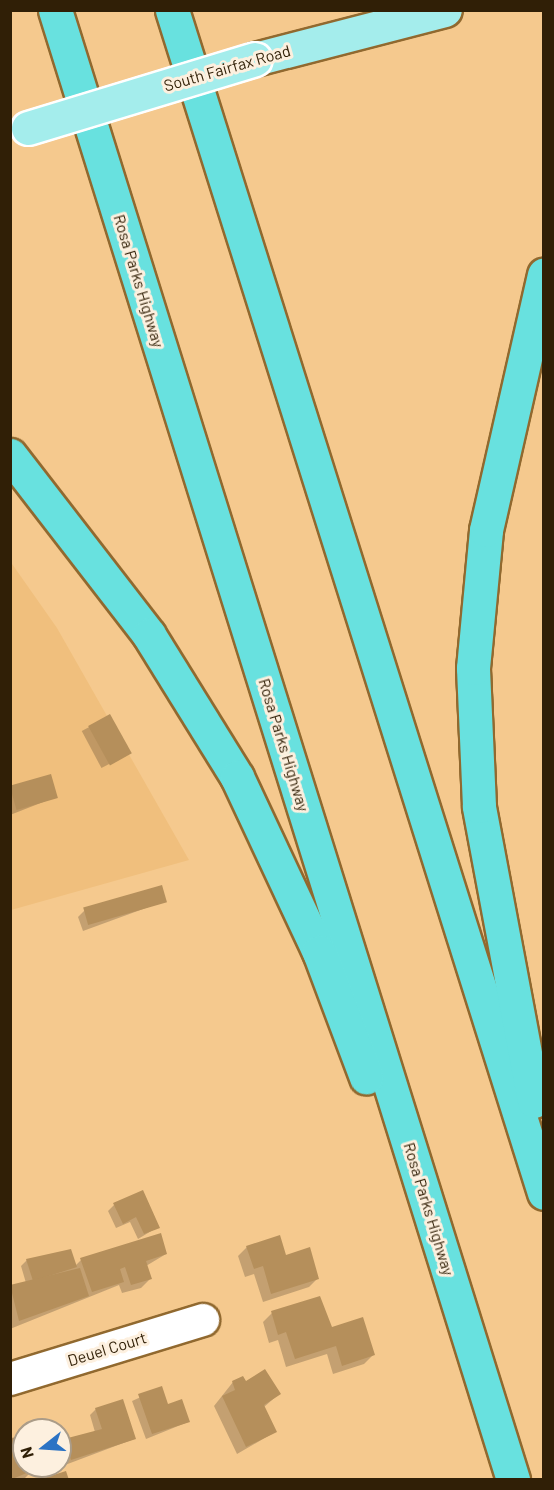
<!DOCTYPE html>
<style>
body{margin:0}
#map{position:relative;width:554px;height:1490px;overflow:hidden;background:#f5c98e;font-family:Barlow,sans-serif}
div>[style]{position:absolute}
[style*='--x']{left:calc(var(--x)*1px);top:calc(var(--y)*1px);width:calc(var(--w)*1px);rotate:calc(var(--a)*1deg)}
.built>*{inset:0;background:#f0bf7d}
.shadow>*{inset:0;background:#0003;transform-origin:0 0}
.building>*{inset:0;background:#b58f5b;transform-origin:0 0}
.roads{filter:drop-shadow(2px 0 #91692f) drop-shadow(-2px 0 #91692f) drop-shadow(0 2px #91692f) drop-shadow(0 -2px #91692f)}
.minor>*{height:32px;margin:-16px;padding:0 16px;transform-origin:16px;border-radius:16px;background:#fff}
.major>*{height:33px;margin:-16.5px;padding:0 16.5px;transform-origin:16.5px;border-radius:16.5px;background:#a4edec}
.highway>*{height:33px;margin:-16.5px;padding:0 16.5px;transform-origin:16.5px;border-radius:16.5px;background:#68e1df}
.bridges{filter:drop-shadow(2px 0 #fff) drop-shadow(-2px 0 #fff) drop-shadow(0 2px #fff) drop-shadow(0 -2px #fff)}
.major-bridge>*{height:33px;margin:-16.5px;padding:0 16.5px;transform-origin:16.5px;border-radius:16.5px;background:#a4edec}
span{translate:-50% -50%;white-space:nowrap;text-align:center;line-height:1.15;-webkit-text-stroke:6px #fdf0df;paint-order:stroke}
.street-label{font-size:16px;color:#301f06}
.frame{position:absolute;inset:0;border:12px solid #301f06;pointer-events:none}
.north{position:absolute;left:12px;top:1418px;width:60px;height:60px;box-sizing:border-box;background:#fdf0df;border:2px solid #ab9c88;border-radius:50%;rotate:253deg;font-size:16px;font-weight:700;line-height:24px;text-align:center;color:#301f06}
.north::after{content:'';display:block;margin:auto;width:21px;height:27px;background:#2c73c4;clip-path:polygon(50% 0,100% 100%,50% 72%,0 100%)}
</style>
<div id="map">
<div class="built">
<div style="clip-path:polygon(10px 561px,57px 628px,189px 860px,11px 910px)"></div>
</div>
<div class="shadow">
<div style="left:110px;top:716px;width:42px;height:32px;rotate:62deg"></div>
<div style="clip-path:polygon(10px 788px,56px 797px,10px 815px)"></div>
<div style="clip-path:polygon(165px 901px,83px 931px,78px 917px,84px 911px)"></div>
<div style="clip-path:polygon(114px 1205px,158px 1227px,138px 1239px,130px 1222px,116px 1228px,108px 1211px)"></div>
<div style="clip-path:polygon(247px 1247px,285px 1257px,318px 1278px,309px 1287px,263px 1302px,254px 1274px,245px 1277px,238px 1256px)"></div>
<div style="clip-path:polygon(166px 1254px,146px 1266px,150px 1279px,141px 1288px,122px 1293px,119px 1285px,10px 1329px,10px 1287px,26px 1283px,21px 1266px,27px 1260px,75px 1266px,81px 1260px)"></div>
<div style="clip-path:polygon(272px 1313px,331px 1329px,373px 1355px,364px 1364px,333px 1374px,327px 1354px,286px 1367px,278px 1340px,269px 1343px,263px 1322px)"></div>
<div style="clip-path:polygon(233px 1382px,279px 1394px,264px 1407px,275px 1432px,237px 1454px,214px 1406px)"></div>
<div style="clip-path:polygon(161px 1388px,167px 1405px,188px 1422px,146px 1439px,132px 1401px)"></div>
<div style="clip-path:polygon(96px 1409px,134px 1439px,65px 1465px,60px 1445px,95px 1432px,90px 1415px)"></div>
<div style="clip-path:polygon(24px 1436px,24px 1466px,34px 1469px,25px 1478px,10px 1480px,10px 1438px)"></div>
</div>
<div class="building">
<div style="left:110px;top:714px;width:45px;height:25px;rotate:61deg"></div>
<div style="left:51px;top:774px;width:25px;height:43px;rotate:74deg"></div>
<div style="left:162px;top:885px;width:18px;height:82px;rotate:74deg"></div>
<div style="clip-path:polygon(143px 1190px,160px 1228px,144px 1234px,136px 1217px,123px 1224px,113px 1203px)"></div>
<div style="clip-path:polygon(161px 1233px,167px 1254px,146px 1261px,152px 1279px,131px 1285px,125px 1267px,120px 1269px,124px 1282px,92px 1292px,80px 1258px)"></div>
<div style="clip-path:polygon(280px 1235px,286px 1255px,310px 1247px,319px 1279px,271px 1294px,263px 1266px,254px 1269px,246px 1246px)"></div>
<div style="clip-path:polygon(71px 1249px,77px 1267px,33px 1281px,26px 1259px)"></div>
<div style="clip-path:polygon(80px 1268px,89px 1296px,19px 1321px,10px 1285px)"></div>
<div style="clip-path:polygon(320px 1296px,332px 1327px,363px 1317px,375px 1355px,342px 1366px,336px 1346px,295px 1359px,286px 1332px,278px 1335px,271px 1311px)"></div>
<div style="clip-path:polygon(265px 1369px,281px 1394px,264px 1405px,277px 1432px,246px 1447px,222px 1396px,235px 1390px,232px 1381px,243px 1376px,246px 1381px)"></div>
<div style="clip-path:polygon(162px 1386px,168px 1404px,182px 1399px,190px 1422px,152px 1434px,138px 1394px)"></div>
<div style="clip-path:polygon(123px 1399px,136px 1439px,71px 1460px,64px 1439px,102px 1429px,95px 1408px)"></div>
<div style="clip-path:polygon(24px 1435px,24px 1466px,36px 1469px,10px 1480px,10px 1439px)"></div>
<div style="clip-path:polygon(66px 1471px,69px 1480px,41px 1480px,41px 1479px)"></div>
</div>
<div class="roads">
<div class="minor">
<div style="--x:10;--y:1379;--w:202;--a:-17"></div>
</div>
<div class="major">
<div style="--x:255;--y:59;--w:196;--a:-14.5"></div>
</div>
<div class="highway">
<div style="--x:55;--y:10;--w:1540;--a:72.69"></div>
<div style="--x:172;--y:10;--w:1240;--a:72.54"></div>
<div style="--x:10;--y:455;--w:227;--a:52.3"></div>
<div style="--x:149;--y:635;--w:167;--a:58.2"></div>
<div style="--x:237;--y:777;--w:193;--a:64.9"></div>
<div style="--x:319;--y:952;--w:134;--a:69.4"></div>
<div style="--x:534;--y:1101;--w:300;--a:-100.6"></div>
<div style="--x:479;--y:806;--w:138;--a:-92.5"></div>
<div style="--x:473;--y:668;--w:139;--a:-84.6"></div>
<div style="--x:486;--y:530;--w:262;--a:-77.2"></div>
</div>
</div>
<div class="bridges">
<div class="major-bridge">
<div style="--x:28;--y:128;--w:237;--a:-16.9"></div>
</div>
</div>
<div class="street-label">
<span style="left:227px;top:68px;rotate:-16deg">South Fairfax Road</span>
<span style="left:139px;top:281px;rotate:73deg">Rosa Parks Highway</span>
<span style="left:284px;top:745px;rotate:73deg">Rosa Parks Highway</span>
<span style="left:429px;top:1209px;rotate:73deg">Rosa Parks Highway</span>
<span style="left:107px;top:1349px;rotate:-17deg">Deuel Court</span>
</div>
<div class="frame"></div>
<div class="north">N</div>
</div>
